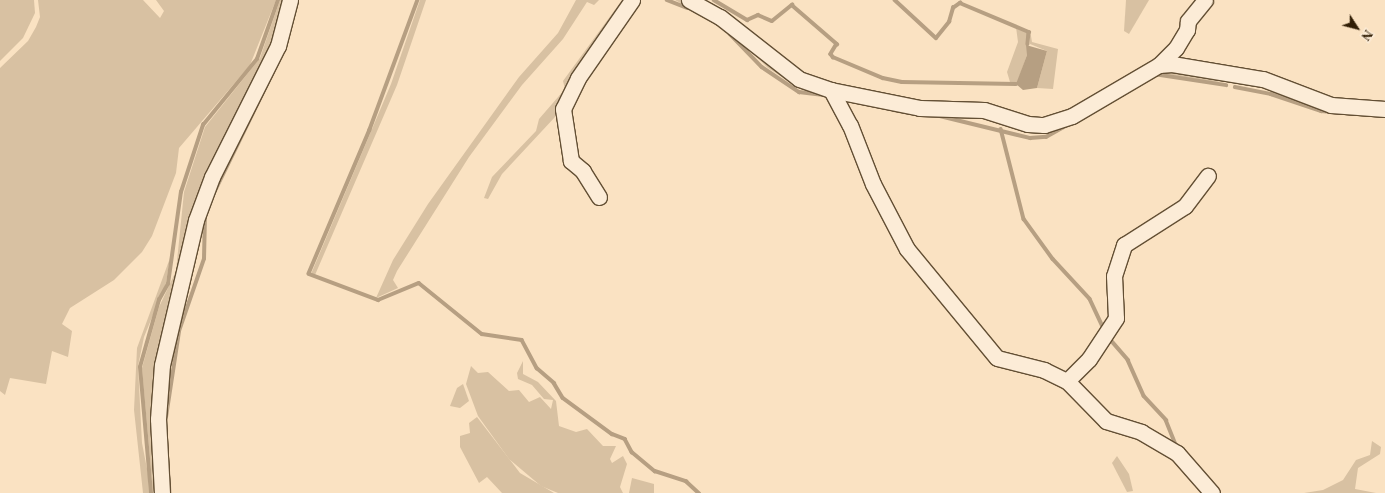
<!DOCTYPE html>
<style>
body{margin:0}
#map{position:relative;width:1385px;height:493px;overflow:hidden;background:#fae2c2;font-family:"Libre Caslon Text",serif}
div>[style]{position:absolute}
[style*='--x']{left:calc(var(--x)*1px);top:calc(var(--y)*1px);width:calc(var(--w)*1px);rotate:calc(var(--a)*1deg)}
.green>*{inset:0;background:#d8c1a2}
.water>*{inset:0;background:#b69f82}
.stream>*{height:3.5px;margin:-1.75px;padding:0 1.75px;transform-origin:1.75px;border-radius:1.75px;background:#b69f82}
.roads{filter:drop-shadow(1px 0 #634f34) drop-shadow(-1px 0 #634f34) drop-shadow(0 1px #634f34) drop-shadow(0 -1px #634f34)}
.minor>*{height:15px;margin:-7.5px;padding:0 7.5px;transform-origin:7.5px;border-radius:7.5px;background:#fcecd7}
span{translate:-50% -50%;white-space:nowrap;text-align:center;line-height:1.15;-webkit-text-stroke:3px #fcecd7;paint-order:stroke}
.north{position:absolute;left:1337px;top:8px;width:40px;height:40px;-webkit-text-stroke:3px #fcecd7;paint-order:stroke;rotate:126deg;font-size:11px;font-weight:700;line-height:16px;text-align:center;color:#311e05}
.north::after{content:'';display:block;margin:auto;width:14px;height:18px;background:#311e05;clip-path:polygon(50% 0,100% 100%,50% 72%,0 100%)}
</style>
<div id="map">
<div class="green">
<div style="clip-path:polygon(0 0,34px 0,35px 13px,23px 38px,0 61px)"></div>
<div style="clip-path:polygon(38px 0,143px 0,160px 18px,164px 11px,156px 0,276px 0,250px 65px,179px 148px,176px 173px,152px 236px,142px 252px,114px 280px,70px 308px,62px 324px,72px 331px,68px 357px,52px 351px,46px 384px,10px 378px,5px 395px,0 391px,0 68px,28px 41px,36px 27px,40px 17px)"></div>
<div style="clip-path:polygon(280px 0,288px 0,284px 16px,233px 134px,175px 294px,157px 493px,153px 493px,142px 368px,159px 307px,176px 271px,184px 192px,205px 127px,260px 58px)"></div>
<div style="clip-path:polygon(420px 0,426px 0,397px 85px,315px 275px,311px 274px,391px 84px)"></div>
<div style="clip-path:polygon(576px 0,599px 0,594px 5px,587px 2px,563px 39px,522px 85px,469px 157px,397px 271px,393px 280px,398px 288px,376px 298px,393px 260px,428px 204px,519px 77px,558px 33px)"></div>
<div style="clip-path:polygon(622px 0,629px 0,555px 117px,502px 174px,488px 199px,484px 198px,492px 177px,536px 131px,539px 119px,565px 89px,563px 81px)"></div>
<div style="clip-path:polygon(675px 0,683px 0,831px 94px,802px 90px,768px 68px,730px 30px)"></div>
<div style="clip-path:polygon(1126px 0,1149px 0,1129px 34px,1124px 31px)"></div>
<div style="clip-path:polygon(1016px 27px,1028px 33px,1027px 55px,1017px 83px,1010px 82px,1007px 72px,1018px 42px)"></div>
<div style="clip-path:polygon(1030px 30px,1032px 42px,1058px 49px,1053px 89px,1037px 88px,1047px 51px,1030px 44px)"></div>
<div style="clip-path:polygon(1162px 68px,1230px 76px,1229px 81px,1205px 82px,1154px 72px)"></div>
<div style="clip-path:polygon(170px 258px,166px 283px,144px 337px,138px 366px,142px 443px,148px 474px,149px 493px,143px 493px,134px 410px,137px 348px)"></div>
<div style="clip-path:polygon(523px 361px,523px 374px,538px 382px,556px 401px,559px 426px,576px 432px,587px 429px,603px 446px,616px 446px,610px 459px,612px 463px,623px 456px,627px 464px,620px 487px,623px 493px,558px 493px,541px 486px,509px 459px,478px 416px,466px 384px,471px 366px,478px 373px,488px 372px,509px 391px,519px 390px,529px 402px,540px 397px,551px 409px,553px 400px,544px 399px,532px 385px,518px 379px,517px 373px)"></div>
<div style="clip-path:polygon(463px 384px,469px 401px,460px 408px,450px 406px,457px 388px)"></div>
<div style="clip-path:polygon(477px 417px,520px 473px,554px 493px,502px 493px,487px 477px,479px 483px,460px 447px,460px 436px,470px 433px,469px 423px)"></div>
<div style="clip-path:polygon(1372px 441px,1381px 447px,1380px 454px,1358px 468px,1355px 489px,1376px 493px,1304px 493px,1323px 490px,1343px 480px,1356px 460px,1370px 455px)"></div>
<div style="clip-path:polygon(1117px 456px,1129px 474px,1133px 491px,1127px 492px,1112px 463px)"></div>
<div style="clip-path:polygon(632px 478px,654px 484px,654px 493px,629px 493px)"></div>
</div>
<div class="water">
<div style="clip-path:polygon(1026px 45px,1047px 51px,1037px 88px,1023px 90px,1016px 84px,1027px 55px)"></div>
</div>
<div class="stream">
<div style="--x:418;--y:0;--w:139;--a:110.3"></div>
<div style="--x:370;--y:130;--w:156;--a:113"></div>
<div style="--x:309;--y:274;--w:74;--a:20.6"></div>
<div style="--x:378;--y:300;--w:44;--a:-22.5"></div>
<div style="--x:419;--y:283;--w:81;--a:39"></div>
<div style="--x:482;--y:334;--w:40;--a:8.5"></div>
<div style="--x:522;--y:340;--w:32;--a:62"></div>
<div style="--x:537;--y:368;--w:23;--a:41"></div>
<div style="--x:554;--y:383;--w:17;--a:59"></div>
<div style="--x:563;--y:398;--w:61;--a:36.3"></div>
<div style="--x:612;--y:434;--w:14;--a:21"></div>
<div style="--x:625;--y:439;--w:15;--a:62"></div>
<div style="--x:632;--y:452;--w:30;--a:40"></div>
<div style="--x:655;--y:471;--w:33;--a:18"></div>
<div style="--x:686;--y:481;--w:18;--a:43"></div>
<div style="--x:667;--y:0;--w:22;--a:21"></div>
<div style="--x:714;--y:0;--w:39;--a:31"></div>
<div style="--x:747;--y:20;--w:12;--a:-24"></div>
<div style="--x:758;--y:15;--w:15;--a:23"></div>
<div style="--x:772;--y:21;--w:26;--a:-39"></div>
<div style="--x:792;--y:5;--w:60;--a:40.9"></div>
<div style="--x:837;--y:44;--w:12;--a:121"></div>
<div style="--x:831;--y:54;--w:4;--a:56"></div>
<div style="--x:833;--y:57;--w:54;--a:22.8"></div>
<div style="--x:883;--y:78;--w:19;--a:12"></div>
<div style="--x:902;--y:82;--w:114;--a:1"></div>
<div style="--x:895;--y:0;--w:56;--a:42.8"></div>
<div style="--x:936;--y:38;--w:21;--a:-51"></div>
<div style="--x:949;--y:22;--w:15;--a:-74"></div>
<div style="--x:953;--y:8;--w:9;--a:-36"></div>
<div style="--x:960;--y:3;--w:75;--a:22.8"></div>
<div style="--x:1029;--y:32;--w:12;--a:95"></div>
<div style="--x:730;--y:34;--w:46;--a:45.9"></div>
<div style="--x:762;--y:67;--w:45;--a:34"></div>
<div style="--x:799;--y:92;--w:31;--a:7"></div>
<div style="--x:1154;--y:74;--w:73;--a:8.7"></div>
<div style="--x:1235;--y:87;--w:37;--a:11"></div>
<div style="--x:1271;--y:94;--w:53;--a:18.8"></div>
<div style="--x:1321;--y:111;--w:35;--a:5"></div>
<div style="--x:1112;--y:100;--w:13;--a:-27"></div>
<div style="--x:894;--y:110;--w:16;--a:11"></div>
<div style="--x:940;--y:116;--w:93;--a:13.7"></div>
<div style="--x:1030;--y:138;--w:16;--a:-4"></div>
<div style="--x:1046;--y:137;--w:26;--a:-29"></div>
<div style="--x:1001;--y:129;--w:93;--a:75.7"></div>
<div style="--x:1024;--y:219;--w:49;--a:54.1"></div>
<div style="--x:1053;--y:259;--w:54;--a:47.2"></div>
<div style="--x:1090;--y:299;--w:33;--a:65"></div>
<div style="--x:212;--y:197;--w:139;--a:-64"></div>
<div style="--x:1110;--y:339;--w:28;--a:49"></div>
<div style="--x:1128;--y:360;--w:39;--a:66"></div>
<div style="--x:1144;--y:396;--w:33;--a:47"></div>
<div style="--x:1166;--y:420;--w:29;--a:68"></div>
<div style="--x:165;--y:424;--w:94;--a:-81.4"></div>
<div style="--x:179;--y:331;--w:76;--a:-70.9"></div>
<div style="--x:204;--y:259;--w:43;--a:-88.7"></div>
<div style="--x:167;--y:448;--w:45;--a:86.2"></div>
<div style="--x:151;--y:493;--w:126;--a:-95"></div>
<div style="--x:140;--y:367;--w:70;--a:-74.2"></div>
<div style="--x:159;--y:300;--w:18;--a:-61"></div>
<div style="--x:168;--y:284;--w:93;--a:-82"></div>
<div style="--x:181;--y:192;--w:71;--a:-71.8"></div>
<div style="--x:203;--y:125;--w:85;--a:-50.7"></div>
<div style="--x:257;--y:59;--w:63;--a:-70.4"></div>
</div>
<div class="roads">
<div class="minor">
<div style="--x:689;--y:0;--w:35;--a:29"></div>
<div style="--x:720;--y:17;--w:100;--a:38.1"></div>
<div style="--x:799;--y:79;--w:34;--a:19"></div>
<div style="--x:831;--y:90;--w:91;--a:11.4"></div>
<div style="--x:920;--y:108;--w:64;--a:1.8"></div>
<div style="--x:984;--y:110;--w:46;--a:17.7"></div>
<div style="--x:1028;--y:124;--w:16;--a:4"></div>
<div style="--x:1044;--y:125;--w:29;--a:-18"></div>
<div style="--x:1072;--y:116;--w:101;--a:-30.4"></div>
<div style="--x:1159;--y:65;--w:13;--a:-4"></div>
<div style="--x:1172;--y:64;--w:92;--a:9.4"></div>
<div style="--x:1263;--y:79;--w:73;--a:20.9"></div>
<div style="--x:1331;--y:105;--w:54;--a:4.2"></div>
<div style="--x:1159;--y:65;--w:24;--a:-45"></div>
<div style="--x:1176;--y:48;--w:21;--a:-59"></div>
<div style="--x:1187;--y:30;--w:9;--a:-84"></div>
<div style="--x:1188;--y:21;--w:27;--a:-51"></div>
<div style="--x:831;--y:90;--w:40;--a:62"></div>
<div style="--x:850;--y:125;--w:63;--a:68.7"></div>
<div style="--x:873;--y:184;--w:73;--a:62.4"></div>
<div style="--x:907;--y:249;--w:141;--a:50.5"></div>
<div style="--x:997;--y:358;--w:49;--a:14.3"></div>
<div style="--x:1044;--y:370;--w:25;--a:26"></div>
<div style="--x:1067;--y:381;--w:56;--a:45.7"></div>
<div style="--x:1106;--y:421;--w:37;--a:17"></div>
<div style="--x:1141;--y:432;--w:42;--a:30.3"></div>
<div style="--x:1177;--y:453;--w:53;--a:48.8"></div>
<div style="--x:599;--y:197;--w:31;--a:-122"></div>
<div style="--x:583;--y:171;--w:16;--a:-140"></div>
<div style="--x:571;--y:161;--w:53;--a:-98.7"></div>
<div style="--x:563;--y:109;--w:34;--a:-64"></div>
<div style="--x:578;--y:78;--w:95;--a:-55.3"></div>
<div style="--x:1067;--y:381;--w:31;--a:-45"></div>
<div style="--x:1089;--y:359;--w:49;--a:-56.6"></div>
<div style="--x:1116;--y:318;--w:42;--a:-92.7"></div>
<div style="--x:1114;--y:276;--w:33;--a:-72"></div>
<div style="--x:1124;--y:245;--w:72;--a:-32.6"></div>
<div style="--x:1185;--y:206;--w:38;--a:-53"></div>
<div style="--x:162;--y:493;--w:74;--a:-93.1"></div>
<div style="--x:158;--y:419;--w:54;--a:-85.8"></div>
<div style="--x:162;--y:365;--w:149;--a:-76.8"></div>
<div style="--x:196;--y:220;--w:46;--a:-69.6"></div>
<div style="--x:212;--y:177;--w:147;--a:-63.3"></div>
<div style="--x:278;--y:46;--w:48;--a:-75.4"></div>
</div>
</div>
<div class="north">N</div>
</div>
